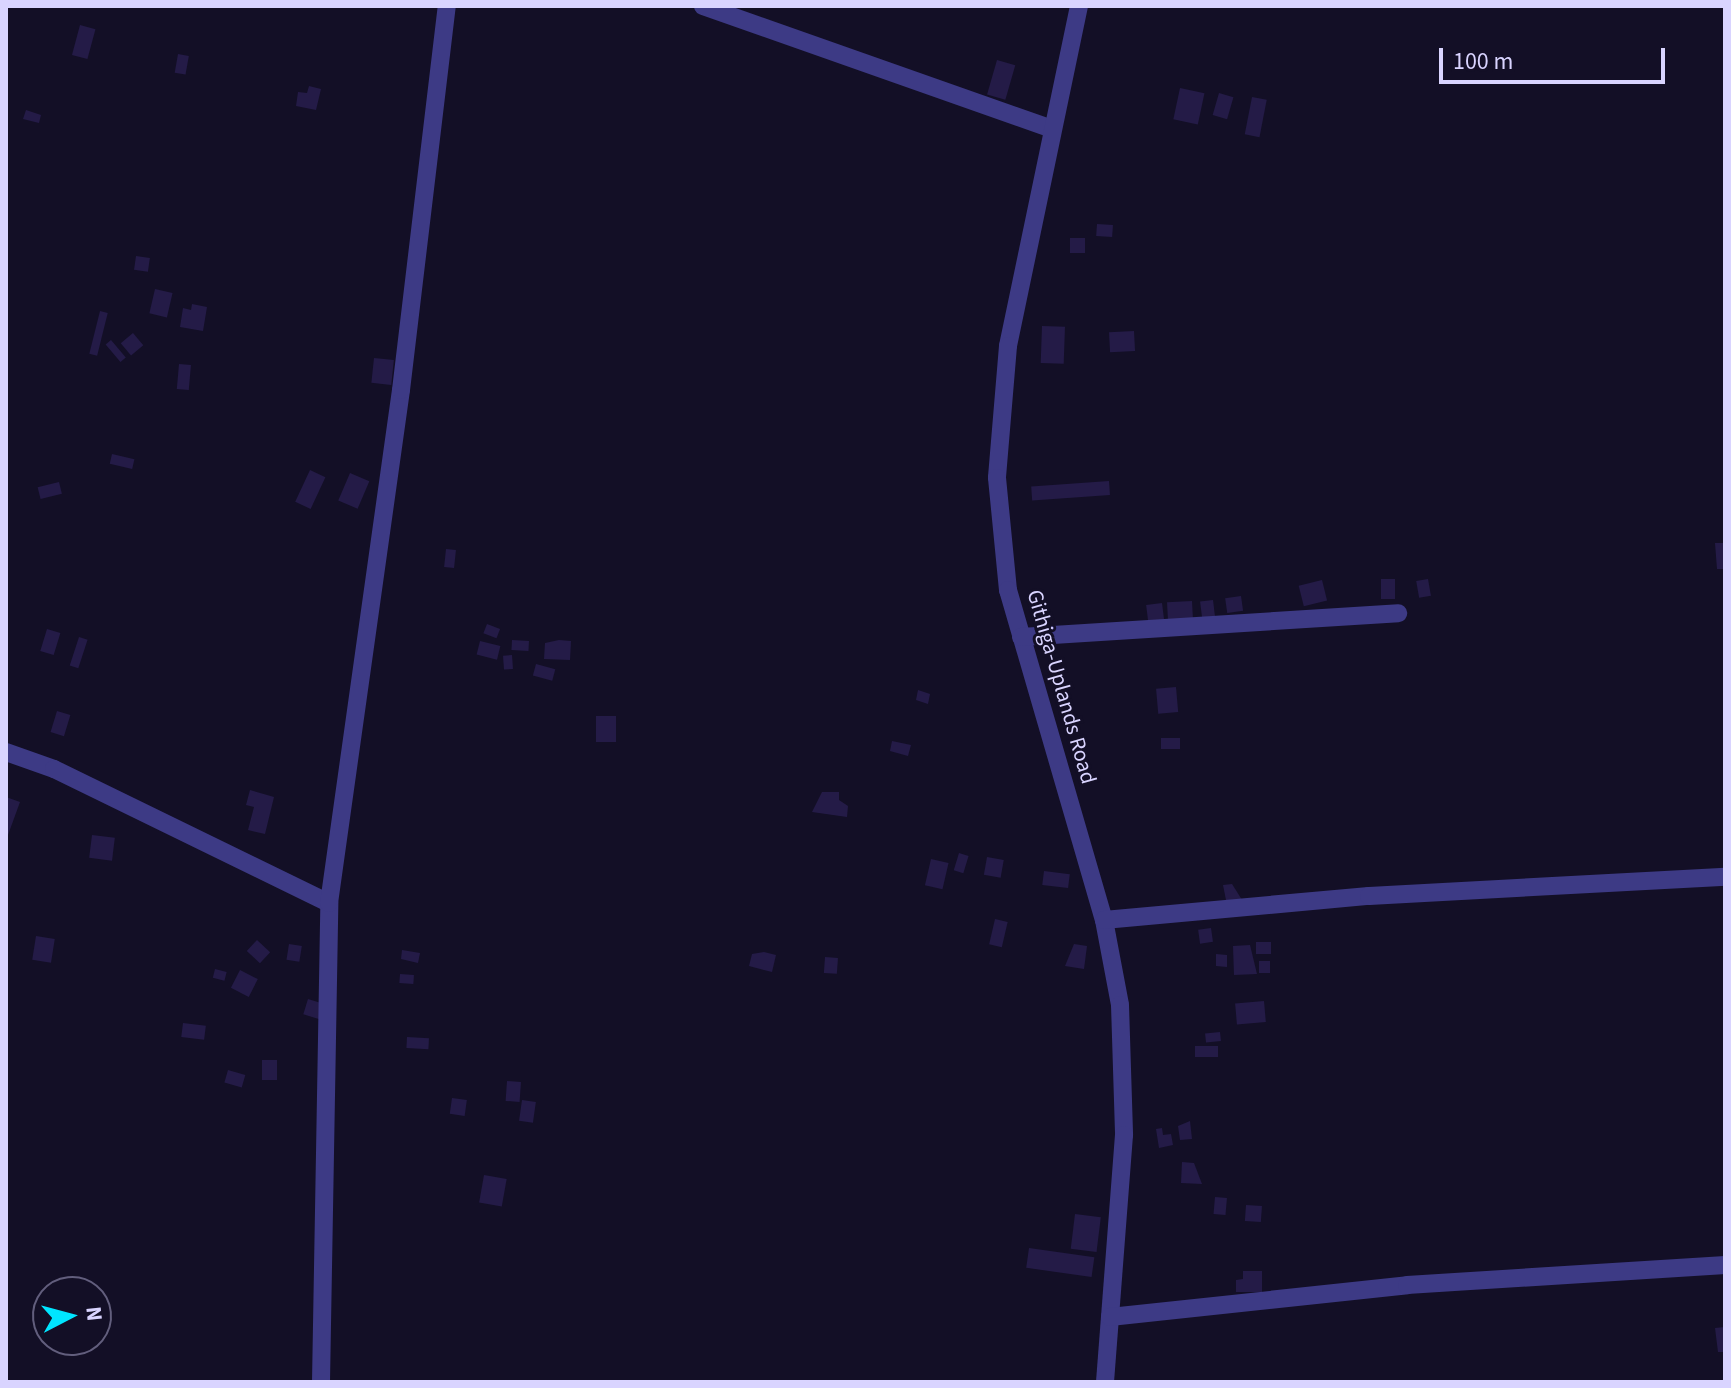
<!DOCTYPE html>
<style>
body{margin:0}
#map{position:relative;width:1731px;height:1388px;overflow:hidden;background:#130f26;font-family:"Source Sans 3",sans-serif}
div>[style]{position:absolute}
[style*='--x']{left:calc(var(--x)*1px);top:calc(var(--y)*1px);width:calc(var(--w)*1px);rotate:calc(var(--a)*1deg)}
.building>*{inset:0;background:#241b47;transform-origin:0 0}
.street>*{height:18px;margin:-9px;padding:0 9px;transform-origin:9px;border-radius:9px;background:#3d3a85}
span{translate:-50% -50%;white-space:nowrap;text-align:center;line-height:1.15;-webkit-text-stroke:6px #130f26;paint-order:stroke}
.street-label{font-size:22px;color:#d9d4ff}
.frame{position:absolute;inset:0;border:8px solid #d9d4ff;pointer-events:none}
.north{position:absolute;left:32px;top:1276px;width:80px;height:80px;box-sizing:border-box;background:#130f26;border:2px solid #625e7d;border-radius:50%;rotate:84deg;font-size:22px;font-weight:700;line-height:32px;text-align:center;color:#d9d4ff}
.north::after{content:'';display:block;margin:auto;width:28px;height:36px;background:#00e5ff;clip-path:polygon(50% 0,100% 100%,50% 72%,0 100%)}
.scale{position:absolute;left:1439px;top:48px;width:226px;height:36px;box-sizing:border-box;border:4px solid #d9d4ff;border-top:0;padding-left:10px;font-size:24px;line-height:28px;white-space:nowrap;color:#d9d4ff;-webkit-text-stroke:6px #130f26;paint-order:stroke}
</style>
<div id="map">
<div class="building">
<div style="left:80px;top:25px;width:16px;height:31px;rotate:15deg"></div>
<div style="left:178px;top:54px;width:11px;height:19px;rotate:10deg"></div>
<div style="left:997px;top:60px;width:19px;height:36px;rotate:16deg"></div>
<div style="clip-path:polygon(309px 86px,321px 89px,316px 110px,296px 106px,298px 92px,307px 93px)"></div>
<div style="left:1180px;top:88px;width:25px;height:32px;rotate:12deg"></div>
<div style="left:1219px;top:93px;width:15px;height:23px;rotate:16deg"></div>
<div style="left:1252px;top:97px;width:15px;height:38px;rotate:11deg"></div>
<div style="clip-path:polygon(26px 110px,41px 115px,39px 123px,23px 119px)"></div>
<div style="left:1097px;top:224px;width:16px;height:12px;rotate:4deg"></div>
<div style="left:1070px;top:238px;width:15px;height:15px"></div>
<div style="left:136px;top:256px;width:14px;height:14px;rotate:8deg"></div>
<div style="left:155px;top:289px;width:18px;height:25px;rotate:13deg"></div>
<div style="clip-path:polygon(192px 304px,207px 307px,203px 331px,180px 327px,183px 308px,191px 310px)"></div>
<div style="left:100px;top:311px;width:8px;height:44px;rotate:14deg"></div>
<div style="left:1042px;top:326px;width:23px;height:37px;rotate:2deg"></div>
<div style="left:1134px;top:331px;width:20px;height:25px;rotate:87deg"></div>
<div style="left:133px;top:333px;width:16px;height:16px;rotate:50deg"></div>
<div style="left:111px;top:340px;width:23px;height:7px;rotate:50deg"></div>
<div style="left:374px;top:358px;width:20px;height:25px;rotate:6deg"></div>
<div style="left:179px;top:364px;width:12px;height:25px;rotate:5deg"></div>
<div style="left:112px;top:454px;width:23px;height:10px;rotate:13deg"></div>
<div style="left:310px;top:470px;width:17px;height:35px;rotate:25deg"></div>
<div style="left:350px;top:473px;width:21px;height:30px;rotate:23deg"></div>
<div style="left:1109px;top:481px;width:14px;height:78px;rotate:86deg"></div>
<div style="left:59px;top:482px;width:12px;height:22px;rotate:76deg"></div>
<div style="clip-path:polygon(1715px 543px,1725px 543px,1725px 569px,1717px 569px)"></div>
<div style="left:446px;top:549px;width:10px;height:18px;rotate:6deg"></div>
<div style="left:1381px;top:579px;width:14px;height:20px"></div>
<div style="left:1428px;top:579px;width:17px;height:12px;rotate:80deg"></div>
<div style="left:1322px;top:580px;width:21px;height:24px;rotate:76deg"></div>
<div style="left:1241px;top:596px;width:15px;height:16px;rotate:82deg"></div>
<div style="left:1213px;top:600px;width:16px;height:13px;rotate:83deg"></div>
<div style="left:1192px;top:601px;width:21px;height:25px;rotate:87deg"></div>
<div style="left:1162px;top:603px;width:17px;height:16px;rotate:83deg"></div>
<div style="left:487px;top:624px;width:14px;height:10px;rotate:21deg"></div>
<div style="left:47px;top:629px;width:14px;height:23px;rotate:17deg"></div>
<div style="left:79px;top:637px;width:9px;height:30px;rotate:18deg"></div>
<div style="left:512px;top:640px;width:17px;height:10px;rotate:3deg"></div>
<div style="clip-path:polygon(559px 640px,571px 641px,570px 660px,544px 659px,545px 643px)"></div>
<div style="left:480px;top:641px;width:21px;height:14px;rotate:14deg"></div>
<div style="left:512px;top:655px;width:14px;height:9px;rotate:86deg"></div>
<div style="left:536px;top:664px;width:20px;height:12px;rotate:15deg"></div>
<div style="left:1176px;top:687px;width:25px;height:20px;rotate:85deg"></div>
<div style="clip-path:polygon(918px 690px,930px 694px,928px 704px,916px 700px)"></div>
<div style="left:57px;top:711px;width:14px;height:22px;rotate:17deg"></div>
<div style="left:596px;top:716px;width:20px;height:26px"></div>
<div style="left:1180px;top:738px;width:11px;height:19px;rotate:90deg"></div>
<div style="clip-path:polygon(892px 741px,911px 745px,908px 756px,890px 751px)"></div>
<div style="clip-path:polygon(250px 790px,274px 797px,265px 834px,248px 830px,254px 807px,246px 805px)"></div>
<div style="clip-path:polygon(822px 792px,839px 792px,839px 800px,848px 806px,847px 817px,812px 812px)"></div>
<div style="clip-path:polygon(6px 797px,20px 802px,8px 835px,6px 834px)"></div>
<div style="left:92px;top:835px;width:23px;height:23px;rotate:7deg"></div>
<div style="left:959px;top:853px;width:10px;height:18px;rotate:17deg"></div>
<div style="left:987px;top:857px;width:17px;height:18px;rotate:10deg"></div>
<div style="left:931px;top:859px;width:18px;height:27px;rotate:13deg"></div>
<div style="left:1044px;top:871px;width:26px;height:14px;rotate:7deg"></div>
<div style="clip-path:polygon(1232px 884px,1244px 903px,1227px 905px,1223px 885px)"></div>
<div style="left:995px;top:919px;width:13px;height:26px;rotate:13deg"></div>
<div style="left:1211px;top:928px;width:14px;height:13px;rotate:82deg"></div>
<div style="left:36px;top:936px;width:19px;height:24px;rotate:9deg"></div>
<div style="left:257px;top:940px;width:18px;height:15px;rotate:43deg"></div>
<div style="left:1256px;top:942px;width:15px;height:12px"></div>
<div style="left:289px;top:944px;width:13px;height:16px;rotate:9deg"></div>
<div style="clip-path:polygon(1074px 944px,1087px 946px,1084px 969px,1065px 966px)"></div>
<div style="clip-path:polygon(1250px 945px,1257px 974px,1234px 975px,1233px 946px)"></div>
<div style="clip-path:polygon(402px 950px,420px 953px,418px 963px,401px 959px)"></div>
<div style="clip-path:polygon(764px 952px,776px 955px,772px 972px,749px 966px,752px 954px)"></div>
<div style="clip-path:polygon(1216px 954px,1227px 955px,1227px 967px,1216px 966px)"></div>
<div style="left:825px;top:957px;width:13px;height:16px;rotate:4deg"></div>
<div style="left:1259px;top:961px;width:11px;height:12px"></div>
<div style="left:215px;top:969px;width:12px;height:9px;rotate:14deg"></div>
<div style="left:240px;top:970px;width:20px;height:20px;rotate:27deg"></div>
<div style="left:400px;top:974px;width:14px;height:9px;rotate:4deg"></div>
<div style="left:308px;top:999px;width:17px;height:16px;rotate:17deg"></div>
<div style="left:1264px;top:1001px;width:21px;height:29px;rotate:85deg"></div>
<div style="left:183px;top:1023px;width:23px;height:14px;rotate:7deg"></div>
<div style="left:1220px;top:1032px;width:9px;height:15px;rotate:84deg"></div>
<div style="left:407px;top:1037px;width:22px;height:11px;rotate:3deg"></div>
<div style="left:1218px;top:1046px;width:11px;height:23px;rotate:90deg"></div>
<div style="left:262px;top:1060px;width:15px;height:20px"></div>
<div style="left:228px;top:1070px;width:18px;height:13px;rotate:16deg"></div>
<div style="left:507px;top:1081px;width:14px;height:20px;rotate:4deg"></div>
<div style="left:452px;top:1098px;width:15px;height:16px;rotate:8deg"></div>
<div style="left:522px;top:1100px;width:14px;height:21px;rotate:8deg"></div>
<div style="clip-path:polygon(1190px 1121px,1192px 1139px,1180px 1140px,1178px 1126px)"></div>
<div style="clip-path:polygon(1162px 1128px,1163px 1135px,1171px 1134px,1173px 1145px,1159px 1148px,1156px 1129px)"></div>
<div style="clip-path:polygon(1182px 1162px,1194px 1163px,1202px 1184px,1181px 1183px)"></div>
<div style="left:484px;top:1175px;width:23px;height:28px;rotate:10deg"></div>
<div style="left:1215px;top:1197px;width:12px;height:17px;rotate:5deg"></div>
<div style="left:1246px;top:1205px;width:16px;height:16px;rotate:4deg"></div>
<div style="left:1075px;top:1214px;width:26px;height:35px;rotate:7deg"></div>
<div style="left:1029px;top:1248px;width:66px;height:20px;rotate:8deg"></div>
<div style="clip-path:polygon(1243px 1271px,1262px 1271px,1262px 1292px,1236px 1292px,1236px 1280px,1243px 1279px)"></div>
<div style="clip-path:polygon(1725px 1327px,1725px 1352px,1718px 1352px,1715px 1328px)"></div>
</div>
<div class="street">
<div style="--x:703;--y:6;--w:368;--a:19.4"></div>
<div style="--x:1079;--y:6;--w:347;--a:101.8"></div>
<div style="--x:1008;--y:346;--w:132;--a:94.8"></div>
<div style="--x:997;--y:478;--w:113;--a:84.4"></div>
<div style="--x:1008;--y:590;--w:344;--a:73.8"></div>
<div style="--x:1104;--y:920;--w:86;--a:79.3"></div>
<div style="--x:1120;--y:1005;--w:130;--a:88.2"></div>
<div style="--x:1124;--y:1135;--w:248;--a:94.4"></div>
<div style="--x:1021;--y:637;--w:378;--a:-3.6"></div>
<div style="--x:6;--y:752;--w:51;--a:19.5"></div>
<div style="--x:54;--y:769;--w:306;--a:26"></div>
<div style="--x:1104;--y:920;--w:266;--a:-5.2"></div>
<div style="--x:1369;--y:896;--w:357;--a:-3.1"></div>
<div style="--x:1110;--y:1317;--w:299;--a:-6.1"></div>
<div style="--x:1407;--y:1285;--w:319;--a:-3.6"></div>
<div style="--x:321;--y:1382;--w:479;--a:-89"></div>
<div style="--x:329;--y:903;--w:518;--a:-82.01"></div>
<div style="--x:401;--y:390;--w:387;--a:-83.2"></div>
</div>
<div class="street-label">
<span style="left:1061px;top:687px;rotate:74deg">Githiga-Uplands Road</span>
</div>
<div class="frame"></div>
<div class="north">N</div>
<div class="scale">100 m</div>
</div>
